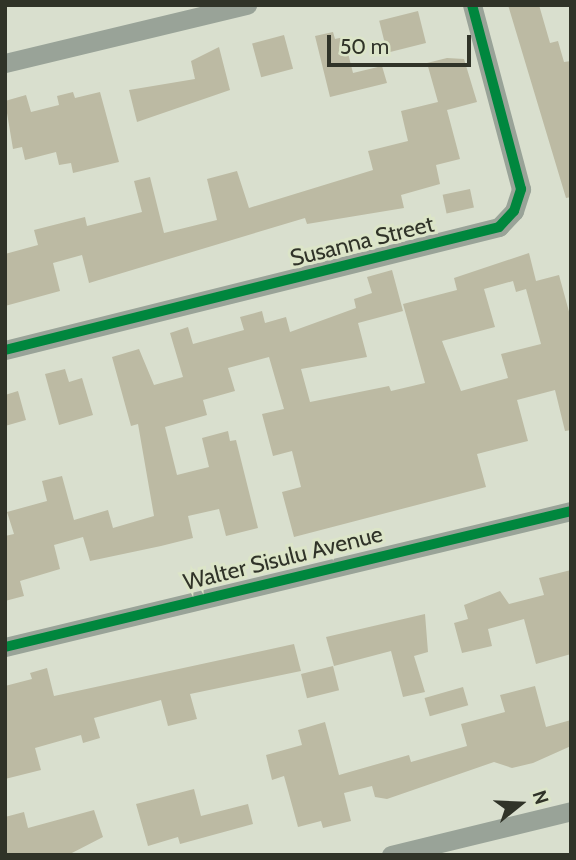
<!DOCTYPE html>
<style>
body{margin:0}
#map{position:relative;width:576px;height:860px;overflow:hidden;background:#d9dfce;font-family:Cabin,sans-serif}
div>[style]{position:absolute}
[style*='--x']{left:calc(var(--x)*1px);top:calc(var(--y)*1px);width:calc(var(--w)*1px);rotate:calc(var(--a)*1deg)}
.building>*{inset:0;background:#bcbaa3;transform-origin:0 0}
.street>*{height:19px;margin:-9.5px;padding:0 9.5px;transform-origin:9.5px;border-radius:9.5px;background:#99a398}
.cycleway>*{height:10px;margin:-5px;padding:0 5px;transform-origin:5px;border-radius:5px;background:#00873e}
span{translate:-50% -50%;white-space:nowrap;text-align:center;line-height:1.15;-webkit-text-stroke:6px #dce5c8;paint-order:stroke}
.street-label{font-size:23px;color:#303328}
.frame{position:absolute;inset:0;border:7px solid #303328;pointer-events:none}
.north{position:absolute;left:485px;top:769px;width:70px;height:70px;-webkit-text-stroke:5px #dce5c8;paint-order:stroke;rotate:72deg;font-size:19px;font-weight:700;line-height:28px;text-align:center;color:#303328}
.north::after{content:'';display:block;margin:auto;width:24px;height:32px;background:#303328;clip-path:polygon(50% 0,100% 100%,50% 72%,0 100%)}
.scale{position:absolute;left:327px;top:35px;width:144px;height:32px;box-sizing:border-box;border:4px solid #303328;border-top:0;padding-left:9px;font-size:21px;line-height:24px;white-space:nowrap;color:#303328;-webkit-text-stroke:5px #dce5c8;paint-order:stroke}
</style>
<div id="map">
<div class="building">
<div style="clip-path:polygon(508px 5px,539px 5px,550px 43px,558px 41px,564px 62px,571px 61px,571px 197px,566px 198px)"></div>
<div style="left:418px;top:11px;width:33px;height:40px;rotate:76deg"></div>
<div style="clip-path:polygon(333px 32px,335px 39px,344px 37px,353px 73px,382px 66px,387px 83px,330px 97px,315px 36px)"></div>
<div style="left:284px;top:35px;width:35px;height:33px;rotate:75deg"></div>
<div style="clip-path:polygon(219px 47px,230px 90px,137px 122px,129px 90px,195px 79px,191px 61px)"></div>
<div style="clip-path:polygon(447px 58px,464px 59px,477px 102px,447px 110px,460px 159px,436px 165px,440px 184px,401px 195px,404px 208px,307px 224px,305px 218px,89px 283px,82px 255px,53px 263px,60px 291px,5px 306px,5px 254px,38px 245px,34px 230px,85px 217px,87px 226px,142px 212px,134px 181px,150px 177px,164px 233px,217px 220px,207px 179px,237px 171px,249px 208px,373px 170px,368px 151px,408px 141px,401px 111px,438px 102px,427px 63px)"></div>
<div style="clip-path:polygon(73px 92px,75px 98px,100px 92px,119px 162px,73px 173px,71px 163px,59px 165px,56px 152px,25px 160px,22px 147px,13px 149px,5px 101px,26px 95px,31px 112px,59px 105px,57px 96px)"></div>
<div style="left:470px;top:189px;width:19px;height:28px;rotate:78deg"></div>
<div style="clip-path:polygon(evenodd,529px 253px,536px 281px,559px 275px,571px 319px,571px 430px,565px 431px,555px 390px,517px 400px,528px 441px,477px 454px,486px 487px,294px 537px,282px 492px,301px 487px,292px 451px,273px 456px,262px 414px,284px 409px,269px 357px,228px 368px,235px 391px,203px 400px,207px 415px,165px 427px,177px 475px,209px 467px,202px 438px,228px 431px,230px 441px,236px 440px,258px 528px,226px 536px,219px 509px,188px 516px,193px 538px,161px 546px,90px 561px,83px 537px,54px 545px,60px 569px,20px 581px,24px 596px,5px 601px,5px 536px,14px 534px,7px 512px,47px 501px,42px 481px,62px 476px,74px 520px,108px 510px,113px 528px,154px 516px,138px 424px,131px 426px,112px 357px,139px 349px,154px 385px,183px 377px,170px 333px,188px 327px,193px 344px,244px 330px,240px 317px,262px 311px,265px 323px,286px 317px,290px 332px,356px 308px,354px 299px,372px 293px,367px 277px,392px 270px,403px 311px,358px 323px,367px 357px,301px 369px,310px 402px,389px 386px,391px 391px,425px 383px,403px 304px,457px 290px,454px 278px,529px 253px,513px 281px,516px 292px,526px 289px,541px 344px,501px 354px,508px 378px,461px 391px,442px 341px,495px 327px,484px 289px,513px 281px)"></div>
<div style="clip-path:polygon(65px 369px,69px 382px,82px 378px,93px 415px,59px 425px,45px 374px)"></div>
<div style="clip-path:polygon(18px 391px,26px 420px,5px 426px,5px 395px)"></div>
<div style="clip-path:polygon(571px 570px,571px 654px,536px 664px,524px 619px,488px 629px,492px 646px,462px 653px,454px 623px,468px 619px,464px 605px,500px 591px,509px 604px,544px 595px,539px 578px)"></div>
<div style="clip-path:polygon(425px 614px,428px 652px,414px 656px,425px 692px,403px 697px,391px 651px,334px 666px,326px 637px)"></div>
<div style="clip-path:polygon(294px 644px,301px 671px,190px 694px,197px 719px,168px 726px,161px 700px,94px 718px,100px 738px,83px 743px,81px 735px,35px 748px,41px 770px,5px 779px,5px 686px,32px 679px,30px 673px,47px 668px,54px 696px)"></div>
<div style="left:333px;top:666px;width:25px;height:33px;rotate:76deg"></div>
<div style="clip-path:polygon(535px 686px,546px 727px,571px 720px,571px 746px,533px 763px,512px 768px,494px 762px,387px 799px,375px 797px,372px 786px,344px 793px,351px 821px,323px 828px,321px 821px,298px 827px,284px 776px,272px 780px,266px 755px,302px 745px,298px 730px,325px 722px,339px 775px,409px 755px,411px 762px,467px 746px,461px 724px,505px 712px,500px 695px)"></div>
<div style="left:463px;top:687px;width:19px;height:40px;rotate:74deg"></div>
<div style="clip-path:polygon(194px 789px,201px 816px,248px 804px,253px 824px,180px 844px,178px 837px,148px 846px,136px 804px)"></div>
<div style="clip-path:polygon(94px 810px,103px 837px,68px 855px,5px 855px,5px 817px,24px 812px,28px 828px)"></div>
</div>
<div class="street">
<div style="--x:5;--y:63;--w:249;--a:-13.5"></div>
<div style="--x:5;--y:350;--w:509;--a:-13.98"></div>
<div style="--x:499;--y:227;--w:22;--a:-47"></div>
<div style="--x:514;--y:211;--w:23;--a:-72"></div>
<div style="--x:521;--y:189;--w:190;--a:-104.9"></div>
<div style="--x:5;--y:647;--w:582;--a:-13.51"></div>
<div style="--x:391;--y:855;--w:185;--a:-13.7"></div>
</div>
<div class="cycleway">
<div style="--x:5;--y:350;--w:509;--a:-13.98"></div>
<div style="--x:499;--y:227;--w:22;--a:-47"></div>
<div style="--x:514;--y:211;--w:23;--a:-72"></div>
<div style="--x:521;--y:189;--w:190;--a:-104.9"></div>
<div style="--x:5;--y:647;--w:582;--a:-13.51"></div>
</div>
<div class="street-label">
<span style="left:362px;top:241px;rotate:-14deg">Susanna Street</span>
<span style="left:283px;top:558px;rotate:-14deg">Walter Sisulu Avenue</span>
</div>
<div class="frame"></div>
<div class="north">N</div>
<div class="scale">50 m</div>
</div>
